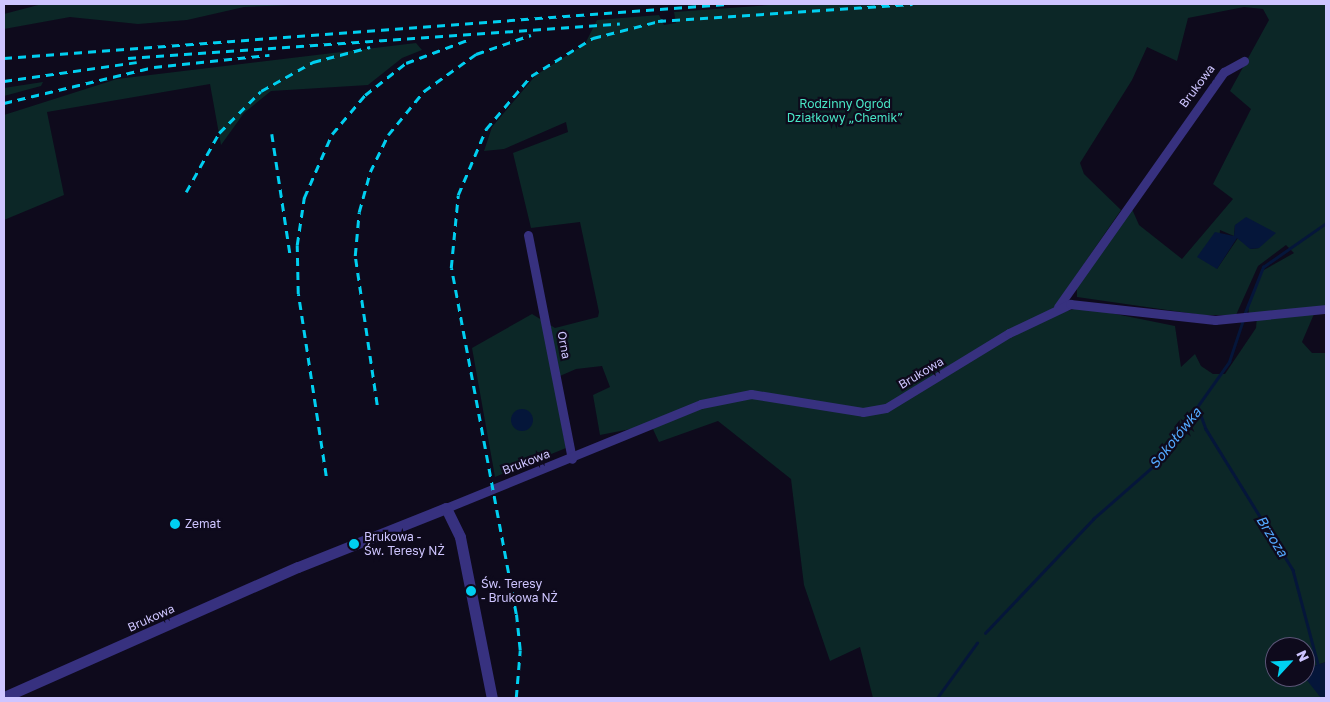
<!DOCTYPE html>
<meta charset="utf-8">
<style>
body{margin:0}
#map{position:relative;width:1330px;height:702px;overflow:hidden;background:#0e0a1c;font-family:"Golos Text",sans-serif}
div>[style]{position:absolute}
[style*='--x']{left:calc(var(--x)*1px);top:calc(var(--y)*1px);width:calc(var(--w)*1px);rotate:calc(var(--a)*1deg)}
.green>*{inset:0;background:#0c2727}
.water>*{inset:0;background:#05163a}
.round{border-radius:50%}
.stream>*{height:2.5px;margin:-1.25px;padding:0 1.25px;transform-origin:1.25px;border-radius:1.25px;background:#05163a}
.minor>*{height:9px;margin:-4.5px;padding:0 4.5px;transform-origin:4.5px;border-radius:4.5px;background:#37317f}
.tertiary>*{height:11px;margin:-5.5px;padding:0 5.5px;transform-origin:5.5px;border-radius:5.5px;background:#37317f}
.rail>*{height:2.5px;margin-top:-1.25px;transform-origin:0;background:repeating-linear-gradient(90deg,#00cff0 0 8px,transparent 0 14px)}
.dots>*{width:14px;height:14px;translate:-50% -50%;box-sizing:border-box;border:2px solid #0e0a1c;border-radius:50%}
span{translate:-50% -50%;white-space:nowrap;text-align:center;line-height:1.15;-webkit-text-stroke:4.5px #0e0a1c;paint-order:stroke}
.street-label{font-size:12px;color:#cec5ff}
.park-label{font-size:12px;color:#49e7c6}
.poi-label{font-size:12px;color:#cec5ff}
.left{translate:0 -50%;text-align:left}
.water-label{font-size:14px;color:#53a9ff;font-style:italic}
.frame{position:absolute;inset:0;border:5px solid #cec5ff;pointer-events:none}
.north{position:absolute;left:1265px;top:637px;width:50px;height:50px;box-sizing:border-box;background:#0e0a1c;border:1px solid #5b5577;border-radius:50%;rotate:65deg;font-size:14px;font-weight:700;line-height:20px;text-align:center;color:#cec5ff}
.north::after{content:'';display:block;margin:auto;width:18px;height:22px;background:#00cff0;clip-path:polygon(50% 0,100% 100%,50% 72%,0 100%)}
</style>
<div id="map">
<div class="green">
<div style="clip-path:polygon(42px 4px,318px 4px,244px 7px,187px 20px,138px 24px,70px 17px,4px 29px,4px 14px)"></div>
<div style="clip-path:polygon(evenodd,783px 4px,1326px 4px,1326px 306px,1317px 307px,1302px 342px,1312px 353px,1326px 353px,1326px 662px,1305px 669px,1305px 647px,1275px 647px,1275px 677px,1305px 677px,1305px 671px,1321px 698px,873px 698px,860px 647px,830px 661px,804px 585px,791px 479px,718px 421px,659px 442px,651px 425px,600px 435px,593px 395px,610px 387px,602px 366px,576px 369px,553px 379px,566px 448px,495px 477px,472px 348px,532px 314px,555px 328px,598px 317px,599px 312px,580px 222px,531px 228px,513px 153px,568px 132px,566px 122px,504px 149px,484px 151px,492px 127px,536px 75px,585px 44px,597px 20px,659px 15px,664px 25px,676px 23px,674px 12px,783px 4px,1244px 7px,1263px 9px,1269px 20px,1230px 91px,1251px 109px,1213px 184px,1233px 199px,1182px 259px,1139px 225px,1132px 209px,1077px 286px,1077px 297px,1202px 315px,1236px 315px,1258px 266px,1286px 245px,1294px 253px,1262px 271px,1248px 306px,1249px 314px,1257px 316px,1256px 328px,1225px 374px,1213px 374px,1201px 366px,1195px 354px,1181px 367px,1175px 326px,1081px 307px,1060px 313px,1057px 303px,1121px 210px,1084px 174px,1080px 163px,1132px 80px,1147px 47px,1177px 61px,1188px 18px,1244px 7px,783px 4px,1235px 225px,1259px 248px,1251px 249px,1238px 238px,1217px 269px,1220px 230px,1234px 236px,1235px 225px)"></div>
<div style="clip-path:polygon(416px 43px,422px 50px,402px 58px,368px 85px,271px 91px,244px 113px,221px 145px,210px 84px,47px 112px,64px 195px,4px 220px,4px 115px,117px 79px)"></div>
<div style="clip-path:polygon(43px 82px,41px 86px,4px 96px,4px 88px)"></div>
</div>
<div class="water">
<div style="clip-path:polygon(1246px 217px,1276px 233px,1259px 248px,1250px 249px,1237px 238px,1217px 269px,1197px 257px,1215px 232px,1234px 236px,1235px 225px)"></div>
<div class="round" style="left:511px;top:409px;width:22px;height:22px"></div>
<div style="clip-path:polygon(1326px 662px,1326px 698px,1321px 698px,1306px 679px,1305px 669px)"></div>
</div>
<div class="stream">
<div style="--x:1244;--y:315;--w:52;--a:-68.4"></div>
<div style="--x:1263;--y:267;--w:77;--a:-34.9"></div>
<div style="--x:1199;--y:410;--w:20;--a:70"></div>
<div style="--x:1206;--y:429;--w:166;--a:58.3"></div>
<div style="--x:1293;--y:570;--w:97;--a:75.1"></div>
<div style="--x:985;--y:633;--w:157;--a:-46.5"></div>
<div style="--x:1093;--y:519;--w:86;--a:-41.2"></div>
<div style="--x:1158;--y:462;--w:123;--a:-54.6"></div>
<div style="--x:1229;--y:362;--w:44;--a:-71.6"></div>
<div style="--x:937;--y:698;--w:68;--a:-54"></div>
</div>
<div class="minor">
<div style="--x:528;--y:235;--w:228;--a:78.9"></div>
<div style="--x:1058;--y:307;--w:288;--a:-54.8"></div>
<div style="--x:1224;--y:72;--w:23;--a:-29"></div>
<div style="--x:446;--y:508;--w:275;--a:-22.2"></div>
<div style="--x:701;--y:404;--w:51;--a:-11.3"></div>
<div style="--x:751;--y:394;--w:113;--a:9.1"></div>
<div style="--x:863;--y:412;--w:23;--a:-10"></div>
<div style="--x:886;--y:408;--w:144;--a:-31.4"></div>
<div style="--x:1009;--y:333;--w:68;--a:-25.4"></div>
<div style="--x:1070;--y:304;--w:146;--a:6.3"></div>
<div style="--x:1215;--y:320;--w:112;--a:-5.7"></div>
</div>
<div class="tertiary">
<div style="--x:4;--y:697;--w:321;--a:-23.9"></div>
<div style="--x:298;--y:567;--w:159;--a:-21.7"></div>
<div style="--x:446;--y:508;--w:32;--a:64"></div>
<div style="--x:460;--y:537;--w:164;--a:78.8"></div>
</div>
<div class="rail">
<div style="--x:658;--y:21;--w:255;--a:-3.8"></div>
<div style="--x:4;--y:58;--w:725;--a:-4.27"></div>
<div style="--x:128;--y:58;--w:493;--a:-4"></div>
<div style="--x:4;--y:81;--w:134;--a:-8.1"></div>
<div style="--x:4;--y:103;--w:154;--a:-13.5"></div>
<div style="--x:154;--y:67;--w:116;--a:-6"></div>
<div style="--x:272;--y:134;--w:126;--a:81.4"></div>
<div style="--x:186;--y:192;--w:68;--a:-60.8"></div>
<div style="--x:219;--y:133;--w:59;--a:-45"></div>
<div style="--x:261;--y:91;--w:60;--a:-29.1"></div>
<div style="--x:313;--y:62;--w:59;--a:-14.7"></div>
<div style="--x:377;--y:405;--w:151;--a:-98.4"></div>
<div style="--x:355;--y:256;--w:44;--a:-84.8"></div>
<div style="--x:359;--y:212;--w:41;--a:-74.6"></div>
<div style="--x:370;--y:172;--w:41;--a:-64.1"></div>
<div style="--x:388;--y:135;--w:57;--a:-50.7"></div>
<div style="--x:424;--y:91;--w:64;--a:-35.4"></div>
<div style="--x:476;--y:54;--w:58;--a:-19.1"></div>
<div style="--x:326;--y:476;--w:184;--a:-98.7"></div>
<div style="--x:298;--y:294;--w:49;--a:-91.2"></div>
<div style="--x:297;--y:245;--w:48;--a:-81.5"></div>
<div style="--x:304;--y:198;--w:70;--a:-66.4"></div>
<div style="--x:332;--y:134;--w:51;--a:-49.8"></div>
<div style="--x:365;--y:95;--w:52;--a:-38"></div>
<div style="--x:406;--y:63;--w:68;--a:-20.6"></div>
<div style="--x:516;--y:698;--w:48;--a:-85.2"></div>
<div style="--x:520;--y:650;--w:36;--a:-96"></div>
<div style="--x:516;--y:614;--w:352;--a:-100.6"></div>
<div style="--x:451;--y:268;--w:73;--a:-84.5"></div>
<div style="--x:458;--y:195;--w:72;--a:-67"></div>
<div style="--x:486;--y:129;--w:70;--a:-49.7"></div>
<div style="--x:531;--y:76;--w:73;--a:-31.5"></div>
<div style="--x:593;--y:38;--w:72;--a:-14.4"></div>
</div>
<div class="dots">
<div style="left:175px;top:524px;background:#00cff0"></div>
<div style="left:354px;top:544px;background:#00cff0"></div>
<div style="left:471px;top:591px;background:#00cff0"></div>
</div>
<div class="street-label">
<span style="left:1197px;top:86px;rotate:-53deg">Brukowa</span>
<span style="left:564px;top:345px;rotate:80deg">Orna</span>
<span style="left:921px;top:373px;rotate:-31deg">Brukowa</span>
<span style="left:526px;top:462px;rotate:-21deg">Brukowa</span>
<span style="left:151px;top:618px;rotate:-24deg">Brukowa</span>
</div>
<div class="park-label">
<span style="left:845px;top:111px">Rodzinny Ogród<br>Działkowy „Chemik”</span>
</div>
<div class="poi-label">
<span class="left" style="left:185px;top:524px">Zemat</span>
<span class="left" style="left:364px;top:544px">Brukowa -<br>Św. Teresy NŻ</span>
<span class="left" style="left:481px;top:591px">Św. Teresy<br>- Brukowa NŻ</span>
</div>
<div class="water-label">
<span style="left:1175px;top:438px;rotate:-51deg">Sokołówka</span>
<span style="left:1272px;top:536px;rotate:58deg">Brzoza</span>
</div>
<div class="frame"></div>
<div class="north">N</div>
</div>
